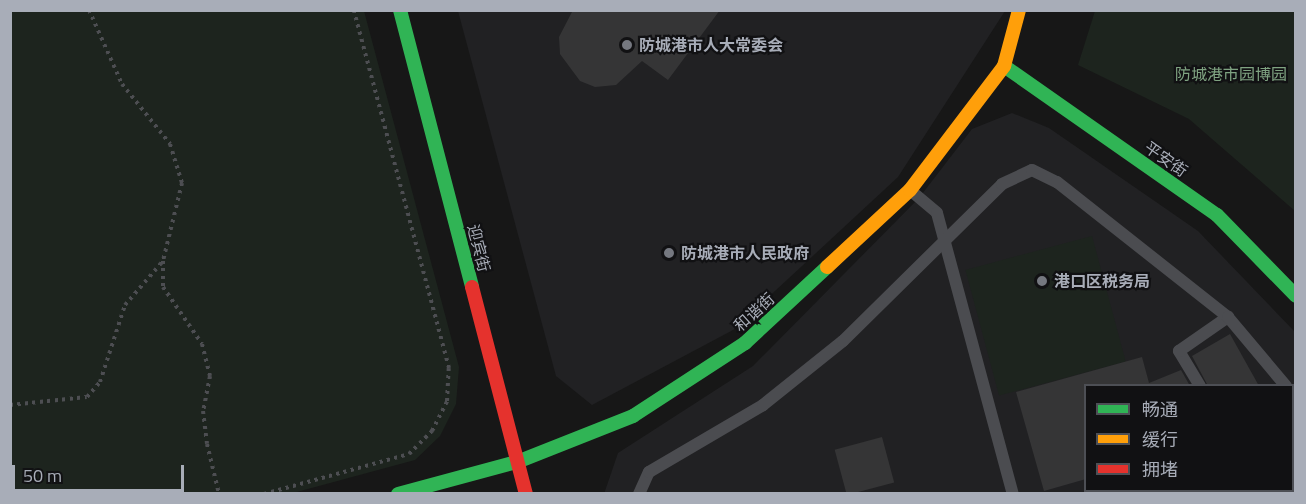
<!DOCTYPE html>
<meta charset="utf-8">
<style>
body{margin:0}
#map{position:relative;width:1306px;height:504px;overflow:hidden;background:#171717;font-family:"Titillium Web","Noto Sans SC",sans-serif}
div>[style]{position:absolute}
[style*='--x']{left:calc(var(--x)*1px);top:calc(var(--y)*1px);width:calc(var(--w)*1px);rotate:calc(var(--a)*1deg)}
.built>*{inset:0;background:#212123}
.green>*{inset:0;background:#1d241e;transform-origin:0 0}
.building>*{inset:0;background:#353536;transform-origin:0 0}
.path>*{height:4px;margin-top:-2px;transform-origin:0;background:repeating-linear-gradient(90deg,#4d4e52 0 3px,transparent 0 7.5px)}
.lane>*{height:12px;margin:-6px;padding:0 6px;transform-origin:6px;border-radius:6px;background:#4b4c50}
.fast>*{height:14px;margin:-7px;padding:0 7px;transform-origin:7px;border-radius:7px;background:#30b455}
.slow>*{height:14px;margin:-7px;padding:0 7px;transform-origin:7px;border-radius:7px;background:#ff9f0a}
.jam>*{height:14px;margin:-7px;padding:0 7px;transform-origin:7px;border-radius:7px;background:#e5322d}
.dots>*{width:16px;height:16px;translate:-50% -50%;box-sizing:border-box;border:3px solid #111113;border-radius:50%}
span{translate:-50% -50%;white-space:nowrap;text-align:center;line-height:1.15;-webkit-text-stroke:4.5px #111113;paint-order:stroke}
.poi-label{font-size:16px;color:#a8adb8;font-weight:700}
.left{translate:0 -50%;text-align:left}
.park-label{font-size:16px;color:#7fa381}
.street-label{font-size:16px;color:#a8adb8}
.frame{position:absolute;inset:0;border:12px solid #a8adb8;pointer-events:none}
.legend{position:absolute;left:1084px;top:384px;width:210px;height:108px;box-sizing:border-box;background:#111113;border:2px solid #4d4f55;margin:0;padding:8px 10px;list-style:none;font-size:18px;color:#a8adb8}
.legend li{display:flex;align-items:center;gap:12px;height:30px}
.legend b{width:30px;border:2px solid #4d4f55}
.scale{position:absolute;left:12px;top:465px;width:172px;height:27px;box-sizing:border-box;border:3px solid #a8adb8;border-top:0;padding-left:8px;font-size:18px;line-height:21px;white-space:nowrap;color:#a8adb8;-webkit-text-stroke:4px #111113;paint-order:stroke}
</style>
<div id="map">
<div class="built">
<div style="clip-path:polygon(458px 11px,1005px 11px,898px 177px,733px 330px,592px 405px,556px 376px)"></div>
<div style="clip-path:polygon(evenodd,1012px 113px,1049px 128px,1198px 231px,1295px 332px,1295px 493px,604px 494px,618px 453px,753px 366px,919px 198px,972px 129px,1012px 113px,1086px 386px,1292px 386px,1292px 490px,1086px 490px,1086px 386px)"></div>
</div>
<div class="green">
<div style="clip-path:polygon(10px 11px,364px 11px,459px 367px,456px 404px,440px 436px,415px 460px,293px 493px,11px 493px)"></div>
<div style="clip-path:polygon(1095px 11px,1295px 11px,1295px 211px,1189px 119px,1078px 65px)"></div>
<div style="left:1092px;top:236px;width:130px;height:131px;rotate:75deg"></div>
</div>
<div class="building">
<div style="clip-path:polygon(573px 10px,720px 10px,668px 80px,642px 61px,616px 85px,595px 87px,580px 81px,560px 54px,559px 37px)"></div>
<div style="clip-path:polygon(1230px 334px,1259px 386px,1208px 386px,1192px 356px)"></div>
<div style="clip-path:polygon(1142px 357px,1149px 383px,1181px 370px,1190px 386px,1086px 386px,1086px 479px,1044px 491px,1016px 392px)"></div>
<div style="left:882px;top:437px;width:47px;height:49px;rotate:75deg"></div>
</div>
<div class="path">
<div style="--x:89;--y:10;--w:81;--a:66"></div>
<div style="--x:122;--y:84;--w:77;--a:51.3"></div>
<div style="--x:170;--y:144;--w:41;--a:72.9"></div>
<div style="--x:182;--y:183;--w:80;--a:103.7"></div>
<div style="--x:163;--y:261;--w:26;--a:90"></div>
<div style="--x:163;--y:287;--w:69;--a:55.6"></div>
<div style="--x:202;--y:344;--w:33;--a:76"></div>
<div style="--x:210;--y:376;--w:36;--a:101"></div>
<div style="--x:203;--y:411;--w:33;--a:83"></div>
<div style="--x:207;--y:444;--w:51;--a:76.5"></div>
<div style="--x:10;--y:405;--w:77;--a:-5.9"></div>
<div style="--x:87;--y:397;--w:20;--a:-49"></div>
<div style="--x:100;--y:382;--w:81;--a:-72"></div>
<div style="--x:125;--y:305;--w:58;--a:-49.2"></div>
<div style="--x:264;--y:494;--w:150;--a:-15.4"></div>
<div style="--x:409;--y:454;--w:33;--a:-45"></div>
<div style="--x:432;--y:431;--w:34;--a:-63"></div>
<div style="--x:447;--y:401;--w:33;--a:-87"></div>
<div style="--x:449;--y:368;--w:370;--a:-104.9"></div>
</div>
<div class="lane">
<div style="--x:910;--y:190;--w:35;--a:40"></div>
<div style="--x:937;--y:213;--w:291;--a:74.9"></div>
<div style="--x:1200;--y:386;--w:41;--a:-121"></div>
<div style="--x:1179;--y:351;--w:60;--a:-34.8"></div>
<div style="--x:1292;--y:394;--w:5;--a:37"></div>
<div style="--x:1292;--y:441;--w:4;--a:-14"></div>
<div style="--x:1164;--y:490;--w:4;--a:76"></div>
<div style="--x:1233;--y:490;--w:4;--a:76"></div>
<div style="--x:639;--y:494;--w:24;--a:-66"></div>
<div style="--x:649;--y:472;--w:132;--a:-30.4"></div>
<div style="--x:763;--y:405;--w:102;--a:-38.7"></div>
<div style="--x:843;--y:341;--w:223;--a:-44.6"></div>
<div style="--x:1002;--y:184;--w:33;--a:-25"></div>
<div style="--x:1032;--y:170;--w:28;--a:26"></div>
<div style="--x:1057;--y:182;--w:218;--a:38.3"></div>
<div style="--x:1228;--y:317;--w:90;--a:50"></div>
<div style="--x:1130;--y:494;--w:12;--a:-20"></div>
</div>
<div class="fast">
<div style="--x:400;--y:10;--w:286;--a:75.4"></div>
<div style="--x:1004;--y:66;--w:260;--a:35"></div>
<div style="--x:1217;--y:215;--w:113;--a:45.7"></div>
<div style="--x:398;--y:494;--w:123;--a:-15.1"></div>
<div style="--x:517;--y:462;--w:125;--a:-21.6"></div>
<div style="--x:633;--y:416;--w:134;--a:-33.1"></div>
<div style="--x:745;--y:343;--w:112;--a:-42.8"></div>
</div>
<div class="slow">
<div style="--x:827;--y:267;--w:113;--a:-42.9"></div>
<div style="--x:910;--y:190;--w:156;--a:-52.8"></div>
<div style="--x:1004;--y:66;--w:58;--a:-75"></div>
</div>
<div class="jam">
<div style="--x:472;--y:287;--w:214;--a:75.4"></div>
</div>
<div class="dots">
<div style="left:627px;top:45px;background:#757880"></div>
<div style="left:669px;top:253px;background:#757880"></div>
<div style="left:1042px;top:281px;background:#757880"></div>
</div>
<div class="poi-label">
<span class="left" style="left:639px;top:45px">防城港市人大常委会</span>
<span class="left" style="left:681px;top:253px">防城港市人民政府</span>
<span class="left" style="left:1054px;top:281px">港口区税务局</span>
</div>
<div class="park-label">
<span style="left:1231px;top:74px">防城港市园博园</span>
</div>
<div class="street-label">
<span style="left:1166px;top:159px;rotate:35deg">平安街</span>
<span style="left:479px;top:248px;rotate:76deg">迎宾街</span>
<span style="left:754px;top:312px;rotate:-42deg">和谐街</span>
</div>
<div class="frame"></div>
<ul class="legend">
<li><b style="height:8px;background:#30b455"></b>畅通</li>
<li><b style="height:8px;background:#ff9f0a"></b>缓行</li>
<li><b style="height:8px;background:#e5322d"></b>拥堵</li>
</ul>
<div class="scale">50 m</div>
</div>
